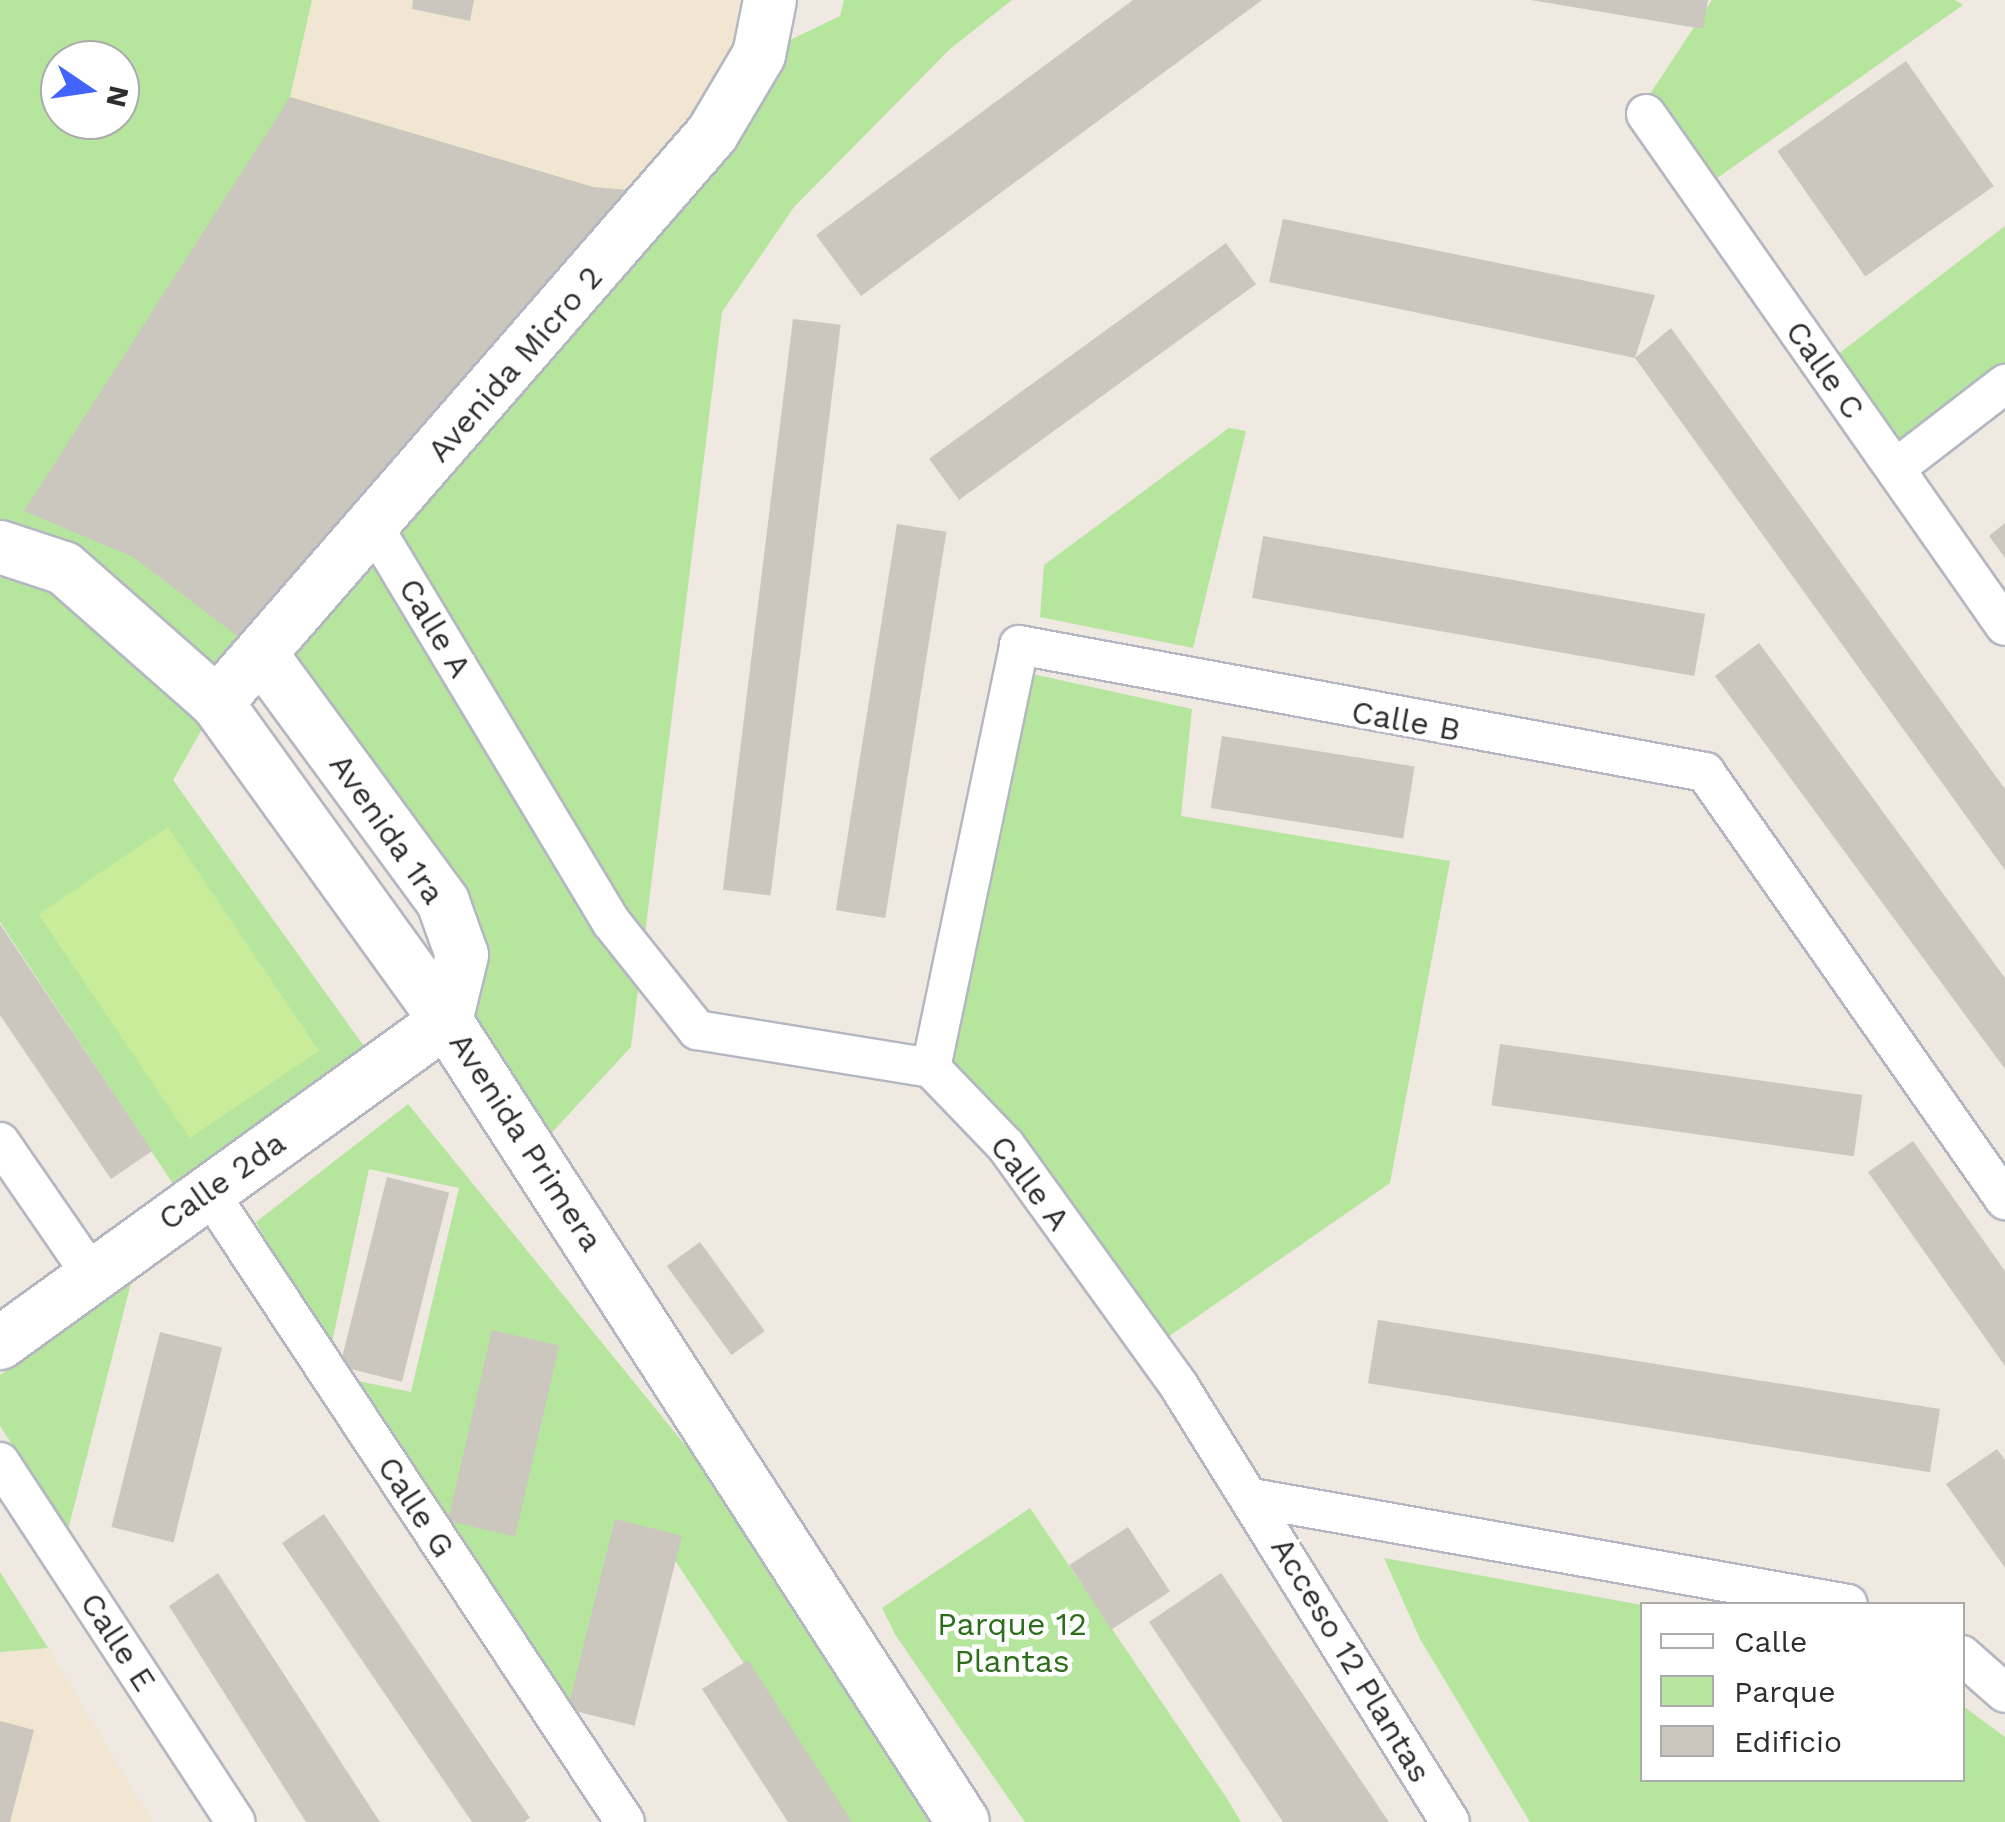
<!DOCTYPE html>
<style>
body{margin:0}
#map{position:relative;width:2005px;height:1822px;overflow:hidden;background:#efe9e1;font-family:"Work Sans",sans-serif}
div>[style]{position:absolute}
[style*='--x']{left:calc(var(--x)*1px);top:calc(var(--y)*1px);width:calc(var(--w)*1px);rotate:calc(var(--a)*1deg)}
.education>*{inset:0;background:#f0e6d1}
.green>*{inset:0;background:#b6e59e}
.pitch>*{inset:0;background:#c9ec9a;transform-origin:0 0}
.building>*{inset:0;background:#cbc7bf;transform-origin:0 0}
.roads{filter:drop-shadow(2px 0 #b4b7c1) drop-shadow(-2px 0 #b4b7c1) drop-shadow(0 2px #b4b7c1) drop-shadow(0 -2px #b4b7c1)}
.street>*{height:38px;margin:-19px;padding:0 19px;transform-origin:19px;border-radius:19px;background:#fff}
.secondary>*{height:52px;margin:-26px;padding:0 26px;transform-origin:26px;border-radius:26px;background:#fff}
span{translate:-50% -50%;white-space:nowrap;text-align:center;line-height:1.15;-webkit-text-stroke:9px #fff;paint-order:stroke}
.street-label{font-size:32px;color:#2e2e2e}
.park-label{font-size:32px;color:#2c6e1b}
.legend{position:absolute;left:1640px;top:1602px;width:325px;height:180px;box-sizing:border-box;background:#fff;border:2px solid #ababab;margin:0;padding:12px 18px;list-style:none;font-size:30px;color:#2e2e2e}
.legend li{display:flex;align-items:center;gap:20px;height:50px}
.legend b{width:50px;border:2px solid #ababab}
.north{position:absolute;left:40px;top:40px;width:100px;height:100px;box-sizing:border-box;background:#fff;border:2px solid #ababab;border-radius:50%;rotate:103deg;font-size:28px;font-weight:700;line-height:40px;text-align:center;color:#2e2e2e}
.north::after{content:'';display:block;margin:auto;width:35px;height:45px;background:#4264fb;clip-path:polygon(50% 0,100% 100%,50% 72%,0 100%)}
</style>
<div id="map">
<div class="education">
<div style="clip-path:polygon(312px 0,766px 0,661px 193px,593px 187px,290px 97px)"></div>
<div style="clip-path:polygon(48px 1648px,152px 1822px,0 1822px,0 1652px)"></div>
</div>
<div class="green">
<div style="clip-path:polygon(evenodd,0 0,312px 0,290px 97px,593px 187px,660px 193px,759px 55px,840px 16px,844px 0,1012px 0,950px 49px,794px 207px,722px 312px,631px 1047px,533px 1153px,446px 1021px,462px 955px,262px 654px,217px 703px,173px 780px,371px 1056px,179px 1193px,0 922px,0 0,60px 60px,120px 60px,120px 120px,60px 120px,60px 60px)"></div>
<div style="clip-path:polygon(1712px 0,1955px 0,1963px 5px,1703px 188px,1648px 97px)"></div>
<div style="clip-path:polygon(2005px 226px,2005px 370px,1900px 442px,1833px 358px)"></div>
<div style="clip-path:polygon(1229px 428px,1246px 431px,1193px 648px,1040px 617px,1044px 565px)"></div>
<div style="clip-path:polygon(1028px 673px,1192px 709px,1181px 816px,1450px 861px,1390px 1183px,1168px 1337px,943px 1055px)"></div>
<div style="clip-path:polygon(408px 1104px,746px 1520px,951px 1822px,850px 1822px,676px 1562px,619px 1524px,570px 1717px,358px 1381px,411px 1392px,459px 1188px,369px 1169px,330px 1352px,256px 1222px)"></div>
<div style="clip-path:polygon(132px 1279px,68px 1530px,0 1426px,0 1375px)"></div>
<div style="clip-path:polygon(1030px 1508px,1226px 1797px,1241px 1822px,1025px 1822px,896px 1636px,882px 1608px)"></div>
<div style="clip-path:polygon(1384px 1558px,1642px 1605px,1642px 1780px,1962px 1780px,1963px 1706px,2005px 1737px,2005px 1822px,1530px 1822px,1420px 1639px)"></div>
<div style="clip-path:polygon(0 1572px,48px 1648px,0 1652px)"></div>
</div>
<div class="pitch">
<div style="left:168px;top:827px;width:270px;height:156px;rotate:56deg"></div>
</div>
<div class="building">
<div style="clip-path:polygon(413px 0,474px 0,470px 21px,412px 9px)"></div>
<div style="clip-path:polygon(1133px 0,1262px 0,861px 296px,816px 235px)"></div>
<div style="clip-path:polygon(1531px 0,1708px 0,1703px 29px)"></div>
<div style="left:1906px;top:61px;width:153px;height:157px;rotate:55deg"></div>
<div style="clip-path:polygon(290px 97px,593px 187px,661px 193px,261px 654px,133px 557px,24px 511px)"></div>
<div style="clip-path:polygon(1283px 219px,1655px 295px,1635px 358px,1671px 328px,2005px 789px,2005px 870px,1635px 358px,1269px 282px)"></div>
<div style="left:1226px;top:243px;width:51px;height:367px;rotate:54deg"></div>
<div style="left:793px;top:319px;width:48px;height:575px;rotate:7deg"></div>
<div style="clip-path:polygon(2005px 523px,2005px 558px,1989px 536px)"></div>
<div style="left:897px;top:524px;width:50px;height:391px;rotate:9deg"></div>
<div style="left:1263px;top:536px;width:449px;height:63px;rotate:10deg"></div>
<div style="clip-path:polygon(1759px 643px,2005px 978px,2005px 1069px,1715px 676px)"></div>
<div style="left:1222px;top:736px;width:195px;height:73px;rotate:9deg"></div>
<div style="clip-path:polygon(0 924px,152px 1151px,111px 1179px,0 1015px)"></div>
<div style="left:1500px;top:1044px;width:366px;height:62px;rotate:8deg"></div>
<div style="clip-path:polygon(1913px 1141px,2005px 1271px,2005px 1366px,1868px 1172px)"></div>
<div style="left:387px;top:1177px;width:64px;height:195px;rotate:14deg"></div>
<div style="left:700px;top:1242px;width:110px;height:41px;rotate:54deg"></div>
<div style="left:1378px;top:1320px;width:569px;height:64px;rotate:9deg"></div>
<div style="left:492px;top:1330px;width:69px;height:196px;rotate:13deg"></div>
<div style="left:160px;top:1332px;width:64px;height:201px;rotate:14deg"></div>
<div style="clip-path:polygon(1997px 1449px,2005px 1460px,2005px 1568px,1946px 1484px)"></div>
<div style="clip-path:polygon(324px 1514px,530px 1818px,524px 1822px,472px 1822px,282px 1543px)"></div>
<div style="left:615px;top:1519px;width:69px;height:196px;rotate:14deg"></div>
<div style="left:1128px;top:1527px;width:77px;height:70px;rotate:57deg"></div>
<div style="clip-path:polygon(218px 1573px,380px 1822px,306px 1822px,169px 1606px)"></div>
<div style="clip-path:polygon(1221px 1573px,1389px 1822px,1283px 1822px,1149px 1622px)"></div>
<div style="clip-path:polygon(748px 1660px,852px 1822px,788px 1822px,702px 1689px)"></div>
<div style="clip-path:polygon(0 1721px,34px 1730px,10px 1822px,0 1822px)"></div>
</div>
<div class="roads">
<div class="street">
<div style="--x:1646;--y:114;--w:625;--a:54.96"></div>
<div style="--x:1896;--y:468;--w:138;--a:-37.6"></div>
<div style="--x:372;--y:524;--w:466;--a:59"></div>
<div style="--x:612;--y:923;--w:137;--a:51.5"></div>
<div style="--x:697;--y:1030;--w:237;--a:9.2"></div>
<div style="--x:931;--y:1068;--w:108;--a:46.1"></div>
<div style="--x:1006;--y:1146;--w:296;--a:54.2"></div>
<div style="--x:1179;--y:1386;--w:513;--a:58.14"></div>
<div style="--x:931;--y:1068;--w:432;--a:-78.2"></div>
<div style="--x:1019;--y:645;--w:698;--a:10.49"></div>
<div style="--x:1705;--y:772;--w:523;--a:54.97"></div>
<div style="--x:0;--y:1142;--w:160;--a:55.4"></div>
<div style="--x:208;--y:1191;--w:756;--a:56.54"></div>
<div style="--x:0;--y:1462;--w:430;--a:56.8"></div>
<div style="--x:1252;--y:1498;--w:605;--a:10.08"></div>
<div style="--x:1962;--y:1655;--w:57;--a:41.5"></div>
</div>
<div class="secondary">
<div style="--x:0;--y:547;--w:67;--a:18.2"></div>
<div style="--x:64;--y:568;--w:204;--a:41.4"></div>
<div style="--x:217;--y:703;--w:392;--a:54.2"></div>
<div style="--x:446;--y:1021;--w:953;--a:57.16"></div>
<div style="--x:261;--y:654;--w:308;--a:53.7"></div>
<div style="--x:443;--y:902;--w:56;--a:70.3"></div>
<div style="--x:462;--y:955;--w:68;--a:103.6"></div>
<div style="--x:217;--y:703;--w:754;--a:-48.98"></div>
<div style="--x:712;--y:134;--w:92;--a:-59.3"></div>
<div style="--x:759;--y:55;--w:56;--a:-78.7"></div>
<div style="--x:0;--y:1343;--w:550;--a:-35.83"></div>
</div>
</div>
<div class="street-label">
<span style="left:515px;top:364px;rotate:-49deg">Avenida Micro 2</span>
<span style="left:1825px;top:370px;rotate:55deg">Calle C</span>
<span style="left:435px;top:628px;rotate:59deg">Calle A</span>
<span style="left:1406px;top:721px;rotate:10deg">Calle B</span>
<span style="left:387px;top:829px;rotate:55deg">Avenida 1ra</span>
<span style="left:526px;top:1142px;rotate:57deg">Avenida Primera</span>
<span style="left:222px;top:1181px;rotate:-35deg">Calle 2da</span>
<span style="left:1030px;top:1183px;rotate:53deg">Calle A</span>
<span style="left:416px;top:1507px;rotate:57deg">Calle G</span>
<span style="left:118px;top:1642px;rotate:57deg">Calle E</span>
<span style="left:1351px;top:1660px;rotate:59deg">Acceso 12 Plantas</span>
</div>
<div class="park-label">
<span style="left:1012px;top:1643px">Parque 12<br>Plantas</span>
</div>
<ul class="legend">
<li><b style="height:12px;background:#fff"></b>Calle</li>
<li><b style="height:28px;background:#b6e59e"></b>Parque</li>
<li><b style="height:28px;background:#cbc7bf"></b>Edificio</li>
</ul>
<div class="north">N</div>
</div>
